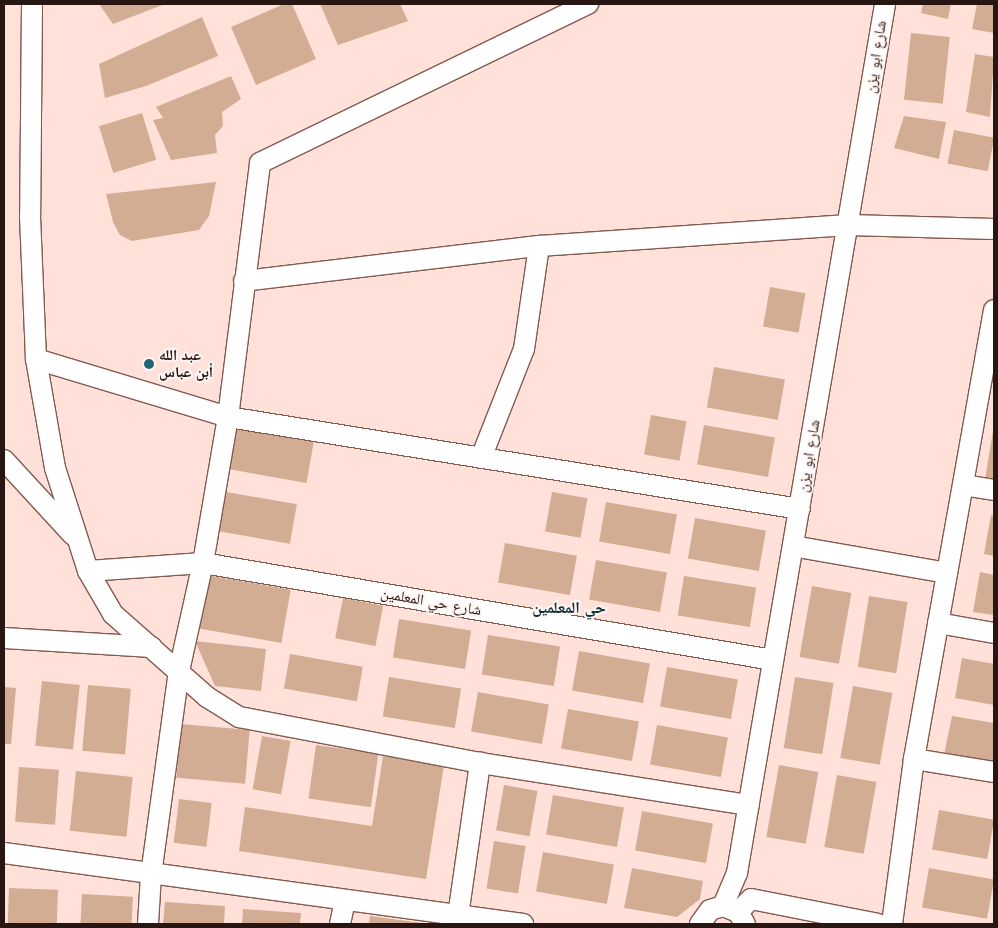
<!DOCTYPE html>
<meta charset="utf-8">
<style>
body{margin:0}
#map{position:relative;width:998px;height:928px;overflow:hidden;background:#ffe1da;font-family:"Work Sans","Noto Naskh Arabic",sans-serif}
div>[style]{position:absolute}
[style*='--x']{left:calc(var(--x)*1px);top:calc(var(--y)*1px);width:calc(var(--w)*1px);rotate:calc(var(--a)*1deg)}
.building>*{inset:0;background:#d3ac94;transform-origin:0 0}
.roads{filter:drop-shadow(1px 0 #835a50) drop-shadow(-1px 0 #835a50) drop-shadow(0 1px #835a50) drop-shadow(0 -1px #835a50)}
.minor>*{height:20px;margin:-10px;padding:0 10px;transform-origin:10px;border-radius:10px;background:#fff}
.dots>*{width:14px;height:14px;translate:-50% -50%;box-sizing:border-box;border:2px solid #fef4f1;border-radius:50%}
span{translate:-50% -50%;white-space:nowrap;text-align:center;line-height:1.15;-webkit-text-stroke:4px #fef4f1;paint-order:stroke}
.street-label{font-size:15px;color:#271612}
.poi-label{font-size:15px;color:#271612;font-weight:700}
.left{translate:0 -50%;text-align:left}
.neighbourhood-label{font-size:16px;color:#103138;font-weight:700}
.frame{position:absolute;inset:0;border:5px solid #271612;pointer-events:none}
</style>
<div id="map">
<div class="building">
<div style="clip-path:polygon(99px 4px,165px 4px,113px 24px)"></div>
<div style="clip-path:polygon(284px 4px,292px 4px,316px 59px,256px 85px,231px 27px)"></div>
<div style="clip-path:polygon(320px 4px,400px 4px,408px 21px,338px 45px)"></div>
<div style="clip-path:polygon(923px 4px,951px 4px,948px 19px,921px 13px)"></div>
<div style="clip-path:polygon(977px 4px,994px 4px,994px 33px,972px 29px)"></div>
<div style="clip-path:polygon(202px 17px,218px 56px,146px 86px,105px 98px,99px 64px)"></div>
<div style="left:911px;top:33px;width:39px;height:67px;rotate:6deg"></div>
<div style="clip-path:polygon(975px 54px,994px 57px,990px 117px,966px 112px)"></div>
<div style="clip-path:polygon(231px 76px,241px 99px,222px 112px,223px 126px,215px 135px,217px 153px,171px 160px,153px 120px,163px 118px,156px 107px)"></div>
<div style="left:142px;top:113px;width:49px;height:45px;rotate:73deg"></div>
<div style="clip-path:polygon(904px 116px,946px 122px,939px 159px,894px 148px)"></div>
<div style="left:954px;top:130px;width:41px;height:34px;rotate:11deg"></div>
<div style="clip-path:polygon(216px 182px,209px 216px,199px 230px,132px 241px,120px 235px,113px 222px,106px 194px)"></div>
<div style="left:770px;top:287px;width:36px;height:40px;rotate:10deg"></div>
<div style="left:714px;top:367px;width:72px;height:41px;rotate:10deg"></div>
<div style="left:651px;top:415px;width:36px;height:40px;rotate:10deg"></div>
<div style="left:704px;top:425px;width:72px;height:40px;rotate:10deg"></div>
<div style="left:237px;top:428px;width:78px;height:42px;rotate:10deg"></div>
<div style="clip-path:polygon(993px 431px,994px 431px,994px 480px,985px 479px)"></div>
<div style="left:221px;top:491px;width:77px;height:40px;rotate:10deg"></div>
<div style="left:552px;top:492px;width:36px;height:40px;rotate:10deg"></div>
<div style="left:606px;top:502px;width:72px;height:40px;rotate:10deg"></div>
<div style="clip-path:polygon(991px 515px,994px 516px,994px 556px,984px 554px)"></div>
<div style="left:695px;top:518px;width:72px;height:41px;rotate:10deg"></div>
<div style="left:505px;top:543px;width:73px;height:40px;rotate:10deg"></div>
<div style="left:596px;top:560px;width:72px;height:40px;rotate:10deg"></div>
<div style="clip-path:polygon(980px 572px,994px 575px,994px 615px,973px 612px)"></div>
<div style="left:207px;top:575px;width:85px;height:54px;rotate:10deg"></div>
<div style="left:684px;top:576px;width:73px;height:40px;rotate:9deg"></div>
<div style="left:812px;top:586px;width:40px;height:72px;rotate:10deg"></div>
<div style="left:869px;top:596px;width:39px;height:72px;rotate:9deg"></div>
<div style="left:343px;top:598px;width:41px;height:41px;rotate:11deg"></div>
<div style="left:399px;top:619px;width:73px;height:39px;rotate:9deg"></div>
<div style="left:488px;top:635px;width:73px;height:40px;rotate:9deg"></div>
<div style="clip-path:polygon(195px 641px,266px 649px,261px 691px,215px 686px)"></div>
<div style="left:579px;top:651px;width:72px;height:40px;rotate:10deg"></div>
<div style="left:290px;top:654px;width:74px;height:35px;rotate:10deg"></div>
<div style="clip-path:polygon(962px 658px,994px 664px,994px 705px,955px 698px)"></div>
<div style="left:667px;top:667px;width:72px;height:40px;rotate:10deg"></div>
<div style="left:389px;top:677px;width:73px;height:40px;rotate:9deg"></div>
<div style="left:795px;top:677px;width:39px;height:72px;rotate:9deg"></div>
<div style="left:42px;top:681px;width:38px;height:65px;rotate:6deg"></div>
<div style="left:88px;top:685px;width:43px;height:66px;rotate:5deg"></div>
<div style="left:853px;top:686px;width:40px;height:73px;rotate:10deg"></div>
<div style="clip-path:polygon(4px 687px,16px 688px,11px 744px,4px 744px)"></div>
<div style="left:478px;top:692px;width:72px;height:40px;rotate:10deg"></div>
<div style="left:568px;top:709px;width:72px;height:40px;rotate:10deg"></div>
<div style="clip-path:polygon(952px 716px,994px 723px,994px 764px,944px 755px)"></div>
<div style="left:181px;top:724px;width:69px;height:54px;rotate:5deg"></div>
<div style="left:657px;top:725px;width:72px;height:40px;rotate:10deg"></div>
<div style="left:262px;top:736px;width:29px;height:54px;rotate:10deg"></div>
<div style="left:316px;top:745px;width:63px;height:54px;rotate:8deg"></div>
<div style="clip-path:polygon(383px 756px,444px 765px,426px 879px,239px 851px,245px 807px,372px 826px)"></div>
<div style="left:779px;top:765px;width:40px;height:73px;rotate:10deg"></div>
<div style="left:19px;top:767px;width:40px;height:55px;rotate:4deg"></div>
<div style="left:76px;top:771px;width:57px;height:60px;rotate:6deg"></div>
<div style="left:837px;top:775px;width:40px;height:73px;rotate:10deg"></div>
<div style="left:504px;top:785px;width:34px;height:46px;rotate:10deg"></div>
<div style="left:553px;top:795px;width:72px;height:40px;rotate:10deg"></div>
<div style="left:179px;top:799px;width:33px;height:44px;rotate:7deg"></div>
<div style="left:939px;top:810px;width:56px;height:40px;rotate:10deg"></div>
<div style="left:642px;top:811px;width:72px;height:40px;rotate:10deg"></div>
<div style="left:494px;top:841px;width:32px;height:48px;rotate:9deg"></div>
<div style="left:543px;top:852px;width:72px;height:40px;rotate:10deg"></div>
<div style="clip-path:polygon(632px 868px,703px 881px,700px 899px,677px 917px,624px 908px)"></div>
<div style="left:929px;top:868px;width:66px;height:40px;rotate:10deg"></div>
<div style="left:9px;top:888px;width:49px;height:36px;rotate:2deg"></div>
<div style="left:82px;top:894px;width:51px;height:30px;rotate:3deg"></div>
<div style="clip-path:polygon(165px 902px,225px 906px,224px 924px,163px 924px)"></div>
<div style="clip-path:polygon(243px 909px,301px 913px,300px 924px,242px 924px)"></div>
<div style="clip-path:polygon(370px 916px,422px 923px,422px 924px,369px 924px)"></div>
</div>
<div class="roads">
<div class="minor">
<div style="--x:32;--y:4;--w:212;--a:90.5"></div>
<div style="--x:30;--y:216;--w:143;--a:87.6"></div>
<div style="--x:36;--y:359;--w:111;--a:80.1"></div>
<div style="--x:55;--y:468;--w:108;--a:72.2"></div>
<div style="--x:88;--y:571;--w:50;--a:59.8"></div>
<div style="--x:113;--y:614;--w:125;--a:41.4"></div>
<div style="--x:207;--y:697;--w:38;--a:32"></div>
<div style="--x:239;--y:717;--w:245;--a:10.8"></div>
<div style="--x:480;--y:763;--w:272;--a:8.9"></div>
<div style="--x:244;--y:281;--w:297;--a:-6.8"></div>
<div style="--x:539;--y:246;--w:310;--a:-3.9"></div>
<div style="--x:848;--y:225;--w:146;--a:1.6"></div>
<div style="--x:36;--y:359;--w:201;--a:16.8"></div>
<div style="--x:228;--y:417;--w:579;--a:9.14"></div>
<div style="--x:481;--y:458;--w:117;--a:-68.5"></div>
<div style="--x:524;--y:349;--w:104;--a:-81.7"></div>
<div style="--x:4;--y:460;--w:102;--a:47.4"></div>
<div style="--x:963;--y:485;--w:31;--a:9"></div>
<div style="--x:793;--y:546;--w:156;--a:9.9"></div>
<div style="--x:88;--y:571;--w:115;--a:-4"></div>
<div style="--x:203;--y:563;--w:578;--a:9.66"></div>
<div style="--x:938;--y:623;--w:57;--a:10.1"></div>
<div style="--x:4;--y:638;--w:148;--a:3.5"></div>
<div style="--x:914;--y:759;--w:81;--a:9.2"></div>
<div style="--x:4;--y:853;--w:524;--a:7.79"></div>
<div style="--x:723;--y:906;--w:36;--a:-67"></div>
<div style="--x:737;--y:873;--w:882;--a:-80.33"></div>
<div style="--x:738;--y:912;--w:18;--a:-45"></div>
<div style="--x:751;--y:899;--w:129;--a:11.1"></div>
<div style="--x:458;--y:916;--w:155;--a:-81.8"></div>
<div style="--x:148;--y:924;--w:49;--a:-86.5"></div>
<div style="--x:151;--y:875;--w:206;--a:-82.2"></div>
<div style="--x:179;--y:671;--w:111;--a:-77.5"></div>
<div style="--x:203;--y:563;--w:148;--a:-80.3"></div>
<div style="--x:228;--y:417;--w:256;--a:-82.8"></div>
<div style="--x:260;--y:163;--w:365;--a:-25.9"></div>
<div style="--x:340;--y:924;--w:24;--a:-78"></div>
<div style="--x:700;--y:924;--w:17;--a:-54"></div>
<div style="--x:710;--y:910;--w:14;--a:-17"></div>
<div style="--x:723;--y:906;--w:16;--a:22"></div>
<div style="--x:738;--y:912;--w:14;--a:60"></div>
<div style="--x:892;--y:924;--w:166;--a:-82.4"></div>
<div style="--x:914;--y:759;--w:456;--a:-79.9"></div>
</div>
</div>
<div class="dots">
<div style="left:149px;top:364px;background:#206776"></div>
</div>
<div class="street-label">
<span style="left:876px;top:57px;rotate:-81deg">شارع ابو يزن</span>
<span style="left:809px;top:456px;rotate:-80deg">شارع ابو يزن</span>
<span style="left:431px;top:602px;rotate:10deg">شارع حي المعلمين</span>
</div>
<div class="poi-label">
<span class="left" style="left:159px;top:364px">عبد الله<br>أبن عباس</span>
</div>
<div class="neighbourhood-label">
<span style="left:569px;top:608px">حي المعلمين</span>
</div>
<div class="frame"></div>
</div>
